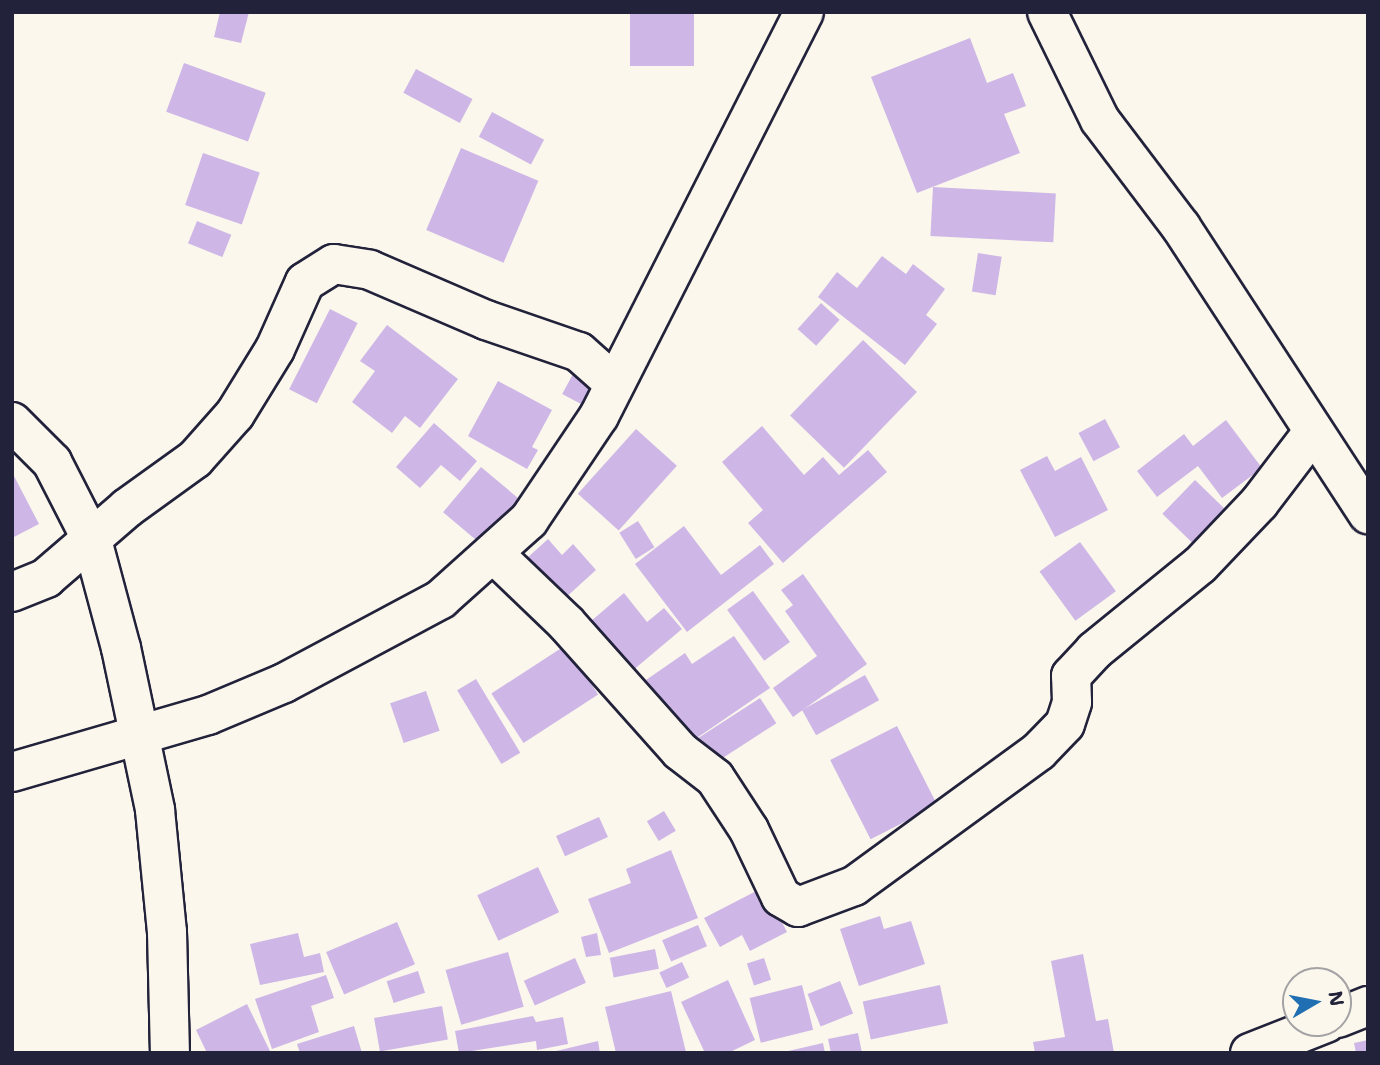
<!DOCTYPE html>
<style>
body{margin:0}
#map{position:relative;width:1380px;height:1065px;overflow:hidden;background:#fbf7ec;font-family:"Shantell Sans",sans-serif}
div>[style]{position:absolute}
[style*='--x']{left:calc(var(--x)*1px);top:calc(var(--y)*1px);width:calc(var(--w)*1px);rotate:calc(var(--a)*1deg)}
.building>*{inset:0;background:#ceb7e6;transform-origin:0 0}
.roads{filter:drop-shadow(2px 0 #22223b) drop-shadow(-2px 0 #22223b) drop-shadow(0 2px #22223b) drop-shadow(0 -2px #22223b)}
.street>*{height:38px;margin:-19px;padding:0 19px;transform-origin:19px;border-radius:19px;background:#fbf7ec}
span{translate:-50% -50%;white-space:nowrap;text-align:center;line-height:1.15;-webkit-text-stroke:6px #fbf7ec;paint-order:stroke}
.frame{position:absolute;inset:0;border:14px solid #22223b;pointer-events:none}
.north{position:absolute;left:1282px;top:967px;width:70px;height:70px;box-sizing:border-box;background:#fbf7ec;border:2px solid #a4a2a5;border-radius:50%;rotate:80deg;font-size:19px;font-weight:700;line-height:28px;text-align:center;color:#22223b}
.north::after{content:'';display:block;margin:auto;width:24px;height:32px;background:#1f6fb2;clip-path:polygon(50% 0,100% 100%,50% 72%,0 100%)}
</style>
<div id="map">
<div class="building">
<div style="clip-path:polygon(220px 12px,249px 12px,241px 43px,214px 37px)"></div>
<div style="left:630px;top:12px;width:64px;height:54px"></div>
<div style="clip-path:polygon(970px 38px,987px 83px,1013px 73px,1026px 106px,1004px 114px,1020px 153px,917px 193px,871px 77px)"></div>
<div style="left:184px;top:63px;width:87px;height:52px;rotate:20deg"></div>
<div style="left:416px;top:69px;width:64px;height:27px;rotate:28deg"></div>
<div style="left:492px;top:112px;width:59px;height:28px;rotate:28deg"></div>
<div style="left:461px;top:148px;width:84px;height:89px;rotate:23deg"></div>
<div style="left:203px;top:153px;width:60px;height:55px;rotate:19deg"></div>
<div style="left:933px;top:187px;width:123px;height:49px;rotate:3deg"></div>
<div style="left:197px;top:221px;width:37px;height:24px;rotate:22deg"></div>
<div style="left:978px;top:253px;width:24px;height:39px;rotate:9deg"></div>
<div style="clip-path:polygon(882px 256px,906px 274px,913px 264px,945px 289px,926px 315px,937px 324px,905px 365px,818px 297px,837px 272px,857px 288px)"></div>
<div style="left:821px;top:303px;width:25px;height:35px;rotate:42deg"></div>
<div style="left:330px;top:309px;width:31px;height:90px;rotate:27deg"></div>
<div style="clip-path:polygon(387px 325px,458px 379px,420px 428px,405px 416px,392px 433px,352px 402px,375px 371px,360px 361px)"></div>
<div style="left:863px;top:340px;width:75px;height:105px;rotate:44deg"></div>
<div style="left:574px;top:372px;width:26px;height:25px;rotate:28deg"></div>
<div style="clip-path:polygon(498px 381px,552px 410px,532px 447px,538px 450px,527px 469px,468px 436px)"></div>
<div style="left:1105px;top:419px;width:32px;height:30px;rotate:62deg"></div>
<div style="clip-path:polygon(1226px 420px,1262px 468px,1222px 498px,1198px 466px,1157px 497px,1137px 471px,1184px 434px,1193px 446px)"></div>
<div style="clip-path:polygon(434px 423px,477px 461px,460px 481px,441px 465px,420px 488px,396px 467px)"></div>
<div style="clip-path:polygon(762px 426px,804px 475px,823px 457px,839px 475px,868px 450px,887px 472px,783px 563px,748px 523px,763px 510px,722px 462px)"></div>
<div style="left:636px;top:429px;width:55px;height:87px;rotate:42deg"></div>
<div style="clip-path:polygon(1047px 456px,1055px 471px,1081px 457px,1108px 510px,1055px 537px,1020px 470px)"></div>
<div style="left:481px;top:467px;width:54px;height:59px;rotate:40deg"></div>
<div style="clip-path:polygon(14px 476px,39px 524px,12px 538px,12px 477px)"></div>
<div style="left:1195px;top:480px;width:42px;height:47px;rotate:44deg"></div>
<div style="left:638px;top:521px;width:31px;height:22px;rotate:58deg"></div>
<div style="clip-path:polygon(684px 526px,721px 575px,760px 545px,774px 564px,687px 632px,635px 564px)"></div>
<div style="clip-path:polygon(548px 539px,562px 555px,573px 544px,596px 570px,563px 600px,526px 559px)"></div>
<div style="left:1080px;top:542px;width:61px;height:50px;rotate:54deg"></div>
<div style="clip-path:polygon(803px 574px,867px 664px,793px 717px,773px 688px,817px 656px,785px 611px,793px 605px,781px 590px)"></div>
<div style="left:753px;top:591px;width:63px;height:32px;rotate:54deg"></div>
<div style="clip-path:polygon(624px 593px,647px 622px,664px 608px,682px 629px,625px 677px,584px 627px)"></div>
<div style="clip-path:polygon(734px 636px,770px 688px,688px 744px,646px 680px,685px 653px,692px 664px)"></div>
<div style="left:566px;top:645px;width:59px;height:89px;rotate:57deg"></div>
<div style="left:865px;top:675px;width:29px;height:72px;rotate:61deg"></div>
<div style="left:476px;top:679px;width:86px;height:22px;rotate:59deg"></div>
<div style="left:426px;top:691px;width:42px;height:38px;rotate:71deg"></div>
<div style="left:760px;top:698px;width:30px;height:75px;rotate:57deg"></div>
<div style="left:897px;top:726px;width:89px;height:75px;rotate:63deg"></div>
<div style="left:664px;top:811px;width:23px;height:20px;rotate:59deg"></div>
<div style="left:599px;top:817px;width:22px;height:47px;rotate:66deg"></div>
<div style="clip-path:polygon(671px 850px,698px 918px,609px 953px,588px 899px,631px 883px,626px 869px)"></div>
<div style="left:538px;top:867px;width:50px;height:67px;rotate:65deg"></div>
<div style="clip-path:polygon(764px 887px,787px 932px,750px 951px,742px 935px,720px 947px,704px 918px)"></div>
<div style="clip-path:polygon(880px 916px,884px 929px,911px 921px,925px 964px,859px 986px,840px 929px)"></div>
<div style="left:397px;top:922px;width:46px;height:77px;rotate:67deg"></div>
<div style="left:698px;top:925px;width:23px;height:39px;rotate:67deg"></div>
<div style="clip-path:polygon(298px 933px,304px 957px,320px 953px,324px 972px,260px 985px,250px 944px)"></div>
<div style="clip-path:polygon(597px 933px,601px 955px,586px 957px,581px 937px)"></div>
<div style="left:655px;top:949px;width:20px;height:46px;rotate:79deg"></div>
<div style="left:508px;top:952px;width:57px;height:65px;rotate:74deg"></div>
<div style="clip-path:polygon(1083px 954px,1096px 1021px,1108px 1019px,1114px 1053px,1035px 1053px,1033px 1042px,1065px 1037px,1051px 961px)"></div>
<div style="left:575px;top:958px;width:27px;height:56px;rotate:66deg"></div>
<div style="left:764px;top:958px;width:23px;height:18px;rotate:72deg"></div>
<div style="left:682px;top:962px;width:17px;height:25px;rotate:65deg"></div>
<div style="left:418px;top:971px;width:23px;height:33px;rotate:72deg"></div>
<div style="clip-path:polygon(326px 975px,334px 998px,311px 1006px,319px 1032px,272px 1049px,255px 999px)"></div>
<div style="clip-path:polygon(728px 980px,755px 1040px,728px 1053px,705px 1053px,681px 1002px)"></div>
<div style="left:840px;top:981px;width:35px;height:35px;rotate:68deg"></div>
<div style="left:802px;top:985px;width:46px;height:54px;rotate:76deg"></div>
<div style="left:940px;top:985px;width:39px;height:79px;rotate:78deg"></div>
<div style="clip-path:polygon(671px 991px,686px 1052px,616px 1053px,605px 1007px)"></div>
<div style="clip-path:polygon(247px 1004px,270px 1051px,207px 1053px,196px 1030px)"></div>
<div style="left:442px;top:1006px;width:34px;height:69px;rotate:80deg"></div>
<div style="clip-path:polygon(533px 1016px,536px 1022px,563px 1017px,568px 1044px,537px 1050px,536px 1041px,459px 1053px,455px 1031px)"></div>
<div style="clip-path:polygon(354px 1026px,362px 1053px,300px 1053px,297px 1044px)"></div>
<div style="clip-path:polygon(858px 1033px,862px 1053px,831px 1053px,828px 1039px)"></div>
<div style="clip-path:polygon(1368px 1040px,1368px 1053px,1356px 1053px,1354px 1043px)"></div>
<div style="clip-path:polygon(598px 1041px,600px 1053px,552px 1053px,552px 1052px)"></div>
<div style="clip-path:polygon(823px 1043px,825px 1053px,784px 1053px,784px 1052px)"></div>
</div>
<div class="roads">
<div class="street">
<div style="--x:1047;--y:12;--w:120;--a:63.9"></div>
<div style="--x:1100;--y:120;--w:134;--a:52.9"></div>
<div style="--x:1181;--y:227;--w:343;--a:56.9"></div>
<div style="--x:12;--y:422;--w:57;--a:45"></div>
<div style="--x:52;--y:462;--w:88;--a:62.9"></div>
<div style="--x:92;--y:540;--w:112;--a:75"></div>
<div style="--x:121;--y:648;--w:166;--a:78.1"></div>
<div style="--x:155;--y:810;--w:123;--a:84.4"></div>
<div style="--x:167;--y:932;--w:121;--a:88.6"></div>
<div style="--x:493;--y:553;--w:101;--a:43.8"></div>
<div style="--x:566;--y:623;--w:171;--a:48.3"></div>
<div style="--x:680;--y:751;--w:44;--a:37.6"></div>
<div style="--x:715;--y:778;--w:62;--a:56.8"></div>
<div style="--x:749;--y:830;--w:74;--a:64.5"></div>
<div style="--x:781;--y:897;--w:20;--a:30"></div>
<div style="--x:798;--y:907;--w:60;--a:-20.6"></div>
<div style="--x:854;--y:886;--w:229;--a:-36.1"></div>
<div style="--x:1039;--y:751;--w:37;--a:-46"></div>
<div style="--x:1065;--y:724;--w:23;--a:-72"></div>
<div style="--x:1072;--y:702;--w:26;--a:-92"></div>
<div style="--x:1071;--y:676;--w:34;--a:-47"></div>
<div style="--x:1094;--y:651;--w:136;--a:-39.1"></div>
<div style="--x:1200;--y:565;--w:86;--a:-46.4"></div>
<div style="--x:1259;--y:503;--w:89;--a:-52.7"></div>
<div style="--x:12;--y:592;--w:37;--a:-22"></div>
<div style="--x:46;--y:578;--w:107;--a:-40.8"></div>
<div style="--x:127;--y:508;--w:84;--a:-35.8"></div>
<div style="--x:195;--y:459;--w:60;--a:-48.4"></div>
<div style="--x:235;--y:414;--w:76;--a:-58.4"></div>
<div style="--x:275;--y:349;--w:73;--a:-65.9"></div>
<div style="--x:305;--y:282;--w:34;--a:-32"></div>
<div style="--x:334;--y:264;--w:36;--a:9"></div>
<div style="--x:370;--y:270;--w:126;--a:23.3"></div>
<div style="--x:486;--y:320;--w:98;--a:19"></div>
<div style="--x:579;--y:352;--w:48;--a:41.6"></div>
<div style="--x:12;--y:772;--w:204;--a:-16.2"></div>
<div style="--x:208;--y:715;--w:82;--a:-22.8"></div>
<div style="--x:284;--y:683;--w:178;--a:-28.1"></div>
<div style="--x:441;--y:599;--w:118;--a:-41.9"></div>
<div style="--x:529;--y:520;--w:125;--a:-56.1"></div>
<div style="--x:599;--y:416;--w:453;--a:-63.1"></div>
<div style="--x:1338;--y:1018;--w:32;--a:-22"></div>
<div style="--x:1250;--y:1053;--w:82;--a:-21.5"></div>
</div>
</div>
<div class="frame"></div>
<div class="north">N</div>
</div>
